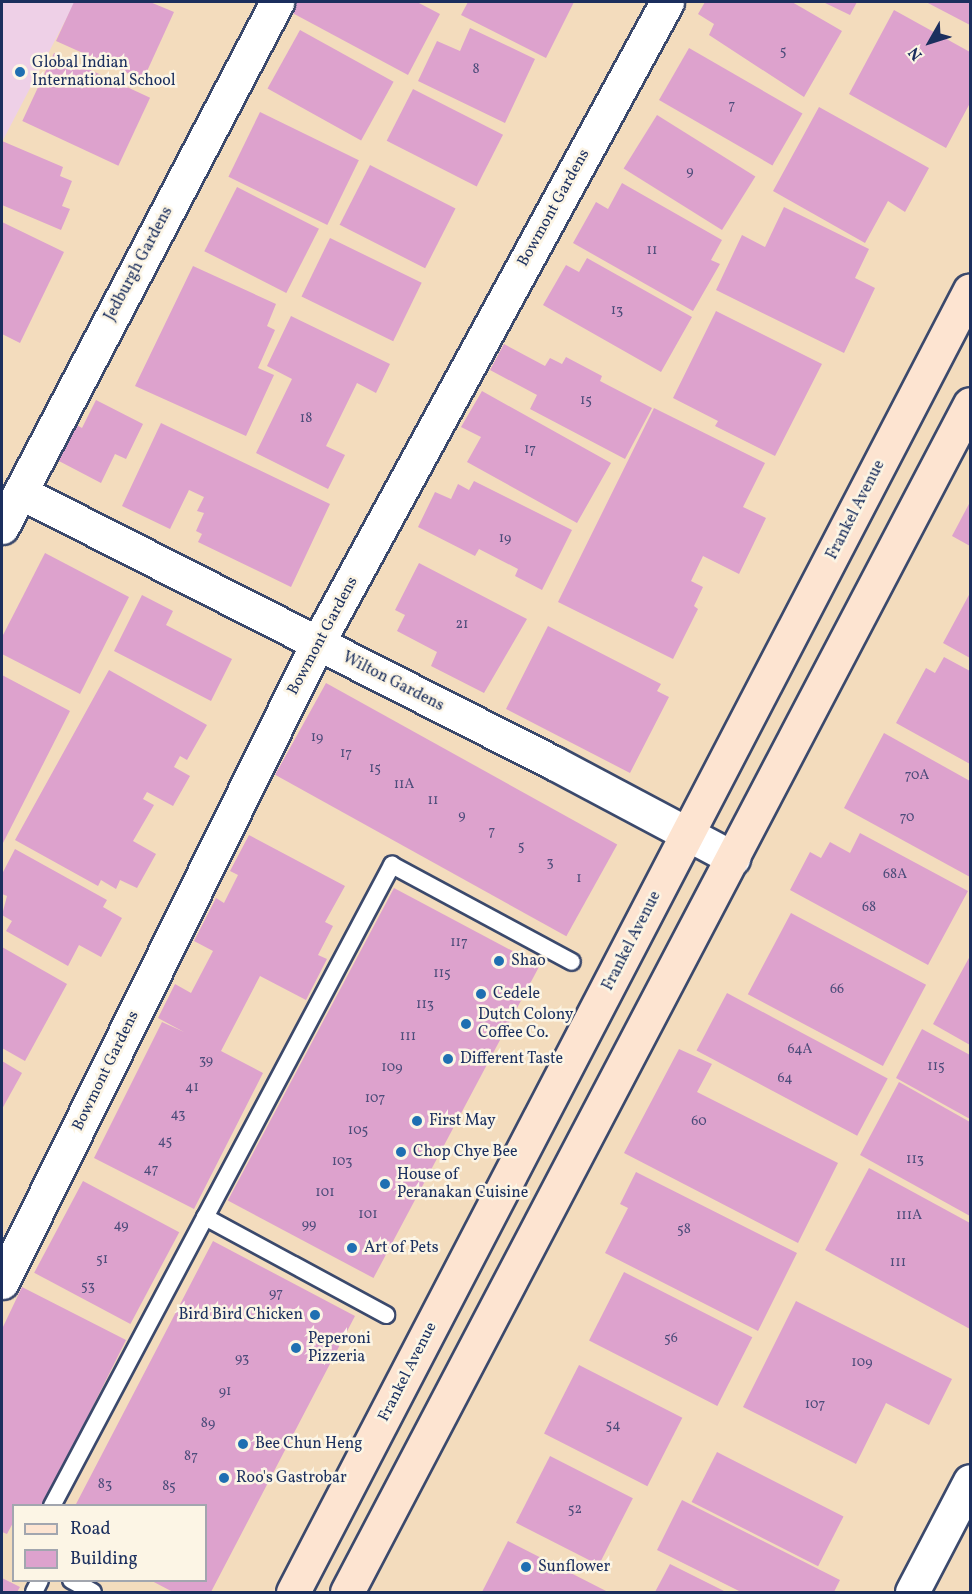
<!DOCTYPE html>
<style>
body{margin:0}
#map{position:relative;width:972px;height:1594px;overflow:hidden;background:#f3dcbd;font-family:Vollkorn,serif}
div>[style]{position:absolute}
[style*='--x']{left:calc(var(--x)*1px);top:calc(var(--y)*1px);width:calc(var(--w)*1px);rotate:calc(var(--a)*1deg)}
.built>*{inset:0;background:#eed0e7}
.building>*{inset:0;background:#dda2cd;transform-origin:0 0}
.roads{filter:drop-shadow(2px 0 #3b496c) drop-shadow(-2px 0 #3b496c) drop-shadow(0 2px #3b496c) drop-shadow(0 -2px #3b496c)}
.lane>*{height:16px;margin:-8px;padding:0 8px;transform-origin:8px;border-radius:8px;background:#fff}
.street>*{height:33px;margin:-16.5px;padding:0 16.5px;transform-origin:16.5px;border-radius:16.5px;background:#fff}
.secondary>*{height:33px;margin:-16.5px;padding:0 16.5px;transform-origin:16.5px;border-radius:16.5px;background:#fde4d1}
.dots>*{width:16px;height:16px;translate:-50% -50%;box-sizing:border-box;border:3px solid #fcf5e5;border-radius:50%}
span{translate:-50% -50%;white-space:nowrap;text-align:center;line-height:1.15;-webkit-text-stroke:5px #fcf5e5;paint-order:stroke}
.number-label{font-size:14px;color:#4c4c7a}
.number-label span{-webkit-text-stroke-width:0}
.poi-label{font-size:16px;color:#1b2f5e}
.left{translate:0 -50%;text-align:left}
.right{translate:-100% -50%;text-align:right}
.street-label{font-size:16px;color:#1b2f5e}
.frame{position:absolute;inset:0;border:3px solid #1b2f5e;pointer-events:none}
.legend{position:absolute;left:12px;top:1504px;width:195px;height:78px;box-sizing:border-box;background:#fcf5e5;border:2px solid #a2a6af;margin:0;padding:8px 10px;list-style:none;font-size:18px;color:#1b2f5e}
.legend li{display:flex;align-items:center;gap:12px;height:30px}
.legend b{width:30px;border:2px solid #a2a6af}
.north{position:absolute;left:900px;top:12px;width:60px;height:60px;-webkit-text-stroke:4px #fcf5e5;paint-order:stroke;rotate:231deg;font-size:16px;font-weight:700;line-height:24px;text-align:center;color:#1b2f5e}
.north::after{content:'';display:block;margin:auto;width:21px;height:27px;background:#1b2f5e;clip-path:polygon(50% 0,100% 100%,50% 72%,0 100%)}
</style>
<div id="map">
<div class="built">
<div style="clip-path:polygon(2px 2px,75px 2px,2px 142px)"></div>
</div>
<div class="building">
<div style="clip-path:polygon(74px 2px,150px 2px,174px 12px,143px 80px,56px 41px)"></div>
<div style="clip-path:polygon(289px 2px,417px 2px,440px 14px,408px 75px,285px 9px)"></div>
<div style="clip-path:polygon(468px 2px,574px 2px,546px 58px,461px 15px)"></div>
<div style="clip-path:polygon(705px 2px,792px 2px,842px 31px,804px 97px,709px 35px,714px 24px,698px 14px)"></div>
<div style="clip-path:polygon(823px 2px,857px 2px,850px 15px)"></div>
<div style="clip-path:polygon(926px 2px,970px 2px,970px 25px)"></div>
<div style="clip-path:polygon(894px 10px,970px 52px,970px 103px,946px 148px,849px 94px)"></div>
<div style="clip-path:polygon(470px 28px,535px 59px,505px 123px,418px 81px,437px 41px,460px 51px)"></div>
<div style="left:300px;top:30px;width:107px;height:67px;rotate:29deg"></div>
<div style="left:689px;top:48px;width:131px;height:60px;rotate:30deg"></div>
<div style="left:54px;top:53px;width:106px;height:75px;rotate:25deg"></div>
<div style="left:413px;top:89px;width:101px;height:58px;rotate:27deg"></div>
<div style="clip-path:polygon(819px 107px,929px 168px,905px 212px,888px 201px,865px 243px,773px 191px)"></div>
<div style="left:260px;top:112px;width:110px;height:72px;rotate:26deg"></div>
<div style="left:657px;top:115px;width:116px;height:63px;rotate:32deg"></div>
<div style="clip-path:polygon(2px 141px,63px 167px,60px 176px,72px 181px,62px 206px,70px 209px,61px 230px,2px 205px)"></div>
<div style="left:370px;top:165px;width:96px;height:67px;rotate:27deg"></div>
<div style="clip-path:polygon(622px 183px,722px 240px,711px 260px,720px 264px,693px 311px,573px 243px,596px 202px,608px 209px)"></div>
<div style="left:237px;top:187px;width:92px;height:72px;rotate:27deg"></div>
<div style="clip-path:polygon(784px 207px,869px 249px,855px 278px,875px 288px,844px 353px,716px 290px,742px 235px,765px 247px)"></div>
<div style="clip-path:polygon(2px 222px,64px 252px,20px 343px,2px 334px)"></div>
<div style="left:330px;top:238px;width:102px;height:65px;rotate:26deg"></div>
<div style="clip-path:polygon(587px 258px,692px 317px,661px 372px,543px 305px,566px 265px,579px 272px)"></div>
<div style="clip-path:polygon(193px 266px,276px 304px,267px 326px,275px 330px,258px 368px,274px 375px,246px 436px,135px 386px)"></div>
<div style="clip-path:polygon(716px 311px,822px 364px,775px 456px,715px 426px,718px 421px,673px 398px)"></div>
<div style="clip-path:polygon(291px 316px,390px 364px,376px 393px,357px 383px,326px 446px,345px 455px,328px 489px,256px 453px,292px 379px,267px 366px)"></div>
<div style="clip-path:polygon(504px 344px,545px 366px,550px 358px,562px 364px,566px 357px,602px 376px,600px 381px,652px 408px,625px 459px,530px 409px,537px 395px,490px 370px)"></div>
<div style="clip-path:polygon(482px 391px,611px 463px,577px 523px,467px 462px,481px 437px,461px 427px)"></div>
<div style="clip-path:polygon(96px 400px,143px 424px,126px 459px,115px 454px,101px 483px,57px 460px,75px 424px,82px 428px)"></div>
<div style="clip-path:polygon(654px 408px,765px 463px,743px 507px,766px 518px,739px 574px,703px 556px,691px 581px,703px 587px,694px 606px,698px 609px,673px 659px,558px 602px)"></div>
<div style="clip-path:polygon(161px 423px,330px 504px,291px 587px,198px 542px,202px 534px,196px 531px,204px 513px,197px 511px,204px 497px,189px 490px,170px 529px,122px 506px)"></div>
<div style="clip-path:polygon(474px 481px,572px 530px,542px 590px,515px 576px,518px 569px,479px 549px,475px 556px,418px 527px,435px 492px,451px 499px,458px 484px,469px 490px)"></div>
<div style="clip-path:polygon(970px 502px,970px 546px,952px 536px)"></div>
<div style="clip-path:polygon(45px 553px,129px 597px,80px 694px,2px 654px,2px 637px)"></div>
<div style="clip-path:polygon(419px 563px,527px 619px,484px 693px,431px 666px,437px 652px,397px 631px,405px 615px,395px 610px)"></div>
<div style="clip-path:polygon(970px 593px,970px 658px,943px 643px)"></div>
<div style="clip-path:polygon(142px 595px,173px 611px,166px 625px,232px 659px,211px 701px,114px 651px)"></div>
<div style="clip-path:polygon(548px 626px,661px 684px,657px 691px,669px 697px,630px 773px,506px 709px)"></div>
<div style="clip-path:polygon(944px 657px,970px 671px,970px 764px,896px 723px,926px 668px,935px 673px)"></div>
<div style="clip-path:polygon(109px 670px,207px 725px,187px 760px,180px 756px,174px 767px,190px 776px,173px 806px,147px 792px,143px 799px,154px 805px,133px 841px,156px 854px,137px 888px,120px 880px,116px 889px,101px 880px,98px 886px,15px 840px)"></div>
<div style="clip-path:polygon(2px 675px,70px 711px,2px 845px)"></div>
<div style="left:326px;top:683px;width:333px;height:105px;rotate:29deg"></div>
<div style="clip-path:polygon(884px 733px,970px 781px,970px 877px,844px 808px)"></div>
<div style="clip-path:polygon(860px 833px,968px 891px,928px 965px,790px 890px,810px 852px,821px 858px,830px 842px,850px 853px)"></div>
<div style="clip-path:polygon(249px 835px,345px 886px,325px 922px,333px 926px,318px 955px,327px 959px,306px 1000px,260px 976px,221px 1051px,263px 1073px,194px 1209px,94px 1158px,162px 1022px,184px 1032px,158px 1018px,175px 984px,191px 993px,213px 951px,194px 941px,216px 898px,224px 903px,238px 875px,230px 871px)"></div>
<div style="clip-path:polygon(15px 849px,107px 900px,103px 907px,122px 918px,101px 957px,79px 945px,68px 966px,6px 931px,12px 921px,2px 915px,7px 896px,2px 894px,2px 874px)"></div>
<div style="left:394px;top:888px;width:165px;height:354px;rotate:28deg"></div>
<div style="left:791px;top:913px;width:153px;height:92px;rotate:28deg"></div>
<div style="clip-path:polygon(2px 947px,67px 984px,25px 1061px,2px 1048px)"></div>
<div style="clip-path:polygon(970px 956px,970px 1045px,933px 1024px)"></div>
<div style="left:727px;top:993px;width:182px;height:65px;rotate:28deg"></div>
<div style="clip-path:polygon(922px 1029px,970px 1055px,970px 1119px,896px 1078px)"></div>
<div style="clip-path:polygon(679px 1049px,712px 1064px,697px 1092px,838px 1163px,798px 1243px,624px 1153px)"></div>
<div style="clip-path:polygon(2px 1061px,22px 1073px,2px 1109px)"></div>
<div style="clip-path:polygon(899px 1082px,970px 1122px,970px 1216px,860px 1155px)"></div>
<div style="clip-path:polygon(869px 1168px,970px 1223px,970px 1329px,825px 1250px)"></div>
<div style="clip-path:polygon(636px 1172px,797px 1253px,758px 1331px,605px 1253px,628px 1208px,620px 1204px)"></div>
<div style="left:83px;top:1181px;width:109px;height:104px;rotate:28deg"></div>
<div style="clip-path:polygon(213px 1241px,355px 1316px,211px 1592px,173px 1592px,150px 1580px,206px 1580px,206px 1506px,75px 1506px)"></div>
<div style="left:624px;top:1272px;width:144px;height:77px;rotate:27deg"></div>
<div style="clip-path:polygon(22px 1287px,126px 1340px,43px 1506px,14px 1506px,14px 1521px,7px 1534px,2px 1532px,2px 1329px)"></div>
<div style="clip-path:polygon(796px 1301px,952px 1379px,929px 1425px,886px 1403px,856px 1464px,743px 1407px)"></div>
<div style="left:579px;top:1365px;width:116px;height:77px;rotate:27deg"></div>
<div style="left:717px;top:1452px;width:142px;height:56px;rotate:27deg"></div>
<div style="left:550px;top:1456px;width:93px;height:75px;rotate:27deg"></div>
<div style="clip-path:polygon(682px 1500px,840px 1580px,834px 1592px,741px 1592px,657px 1550px)"></div>
<div style="clip-path:polygon(508px 1541px,608px 1592px,482px 1592px)"></div>
<div style="clip-path:polygon(670px 1564px,726px 1592px,655px 1592px)"></div>
<div style="clip-path:polygon(2px 1578px,20px 1587px,17px 1592px,2px 1592px)"></div>
</div>
<div class="roads">
<div class="lane">
<div style="--x:205;--y:1217;--w:206;--a:28.4"></div>
<div style="--x:52;--y:1506;--w:726;--a:-62.06"></div>
<div style="--x:392;--y:865;--w:204;--a:28.3"></div>
<div style="--x:71;--y:1580;--w:25;--a:29"></div>
<div style="--x:34;--y:1592;--w:13;--a:-63"></div>
</div>
<div class="street">
<div style="--x:20;--y:492;--w:599;--a:26.91"></div>
<div style="--x:554;--y:763;--w:203;--a:28"></div>
<div style="--x:2;--y:527;--w:593;--a:-62.35"></div>
<div style="--x:2;--y:1282;--w:712;--a:-63.72"></div>
<div style="--x:317;--y:644;--w:731;--a:-61.4"></div>
<div style="--x:912;--y:1592;--w:125;--a:-62.4"></div>
</div>
<div class="secondary">
<div style="--x:293;--y:1592;--w:1467;--a:-62.53"></div>
<div style="--x:347;--y:1592;--w:1341;--a:-62.33"></div>
</div>
</div>
<div class="dots">
<div style="left:20px;top:72px;background:#1f6fb2"></div>
<div style="left:499px;top:961px;background:#1f6fb2"></div>
<div style="left:481px;top:994px;background:#1f6fb2"></div>
<div style="left:466px;top:1024px;background:#1f6fb2"></div>
<div style="left:448px;top:1059px;background:#1f6fb2"></div>
<div style="left:417px;top:1121px;background:#1f6fb2"></div>
<div style="left:401px;top:1152px;background:#1f6fb2"></div>
<div style="left:385px;top:1184px;background:#1f6fb2"></div>
<div style="left:352px;top:1248px;background:#1f6fb2"></div>
<div style="left:315px;top:1315px;background:#1f6fb2"></div>
<div style="left:296px;top:1348px;background:#1f6fb2"></div>
<div style="left:243px;top:1444px;background:#1f6fb2"></div>
<div style="left:224px;top:1478px;background:#1f6fb2"></div>
<div style="left:526px;top:1567px;background:#1f6fb2"></div>
</div>
<div class="number-label">
<span style="left:783px;top:52px">5</span>
<span style="left:476px;top:70px">8</span>
<span style="left:732px;top:106px">7</span>
<span style="left:690px;top:172px">9</span>
<span style="left:652px;top:251px">11</span>
<span style="left:617px;top:311px">13</span>
<span style="left:586px;top:401px">15</span>
<span style="left:306px;top:419px">18</span>
<span style="left:530px;top:450px">17</span>
<span style="left:505px;top:539px">19</span>
<span style="left:462px;top:625px">21</span>
<span style="left:317px;top:738px">19</span>
<span style="left:346px;top:754px">17</span>
<span style="left:375px;top:769px">15</span>
<span style="left:917px;top:776px">70A</span>
<span style="left:404px;top:785px">11A</span>
<span style="left:433px;top:801px">11</span>
<span style="left:462px;top:816px">9</span>
<span style="left:907px;top:818px">70</span>
<span style="left:492px;top:832px">7</span>
<span style="left:521px;top:847px">5</span>
<span style="left:550px;top:863px">3</span>
<span style="left:895px;top:875px">68A</span>
<span style="left:579px;top:879px">1</span>
<span style="left:869px;top:908px">68</span>
<span style="left:459px;top:943px">117</span>
<span style="left:442px;top:974px">115</span>
<span style="left:837px;top:990px">66</span>
<span style="left:425px;top:1005px">113</span>
<span style="left:408px;top:1037px">111</span>
<span style="left:800px;top:1050px">64A</span>
<span style="left:206px;top:1061px">39</span>
<span style="left:936px;top:1067px">115</span>
<span style="left:392px;top:1068px">109</span>
<span style="left:785px;top:1079px">64</span>
<span style="left:192px;top:1088px">41</span>
<span style="left:375px;top:1099px">107</span>
<span style="left:178px;top:1115px">43</span>
<span style="left:699px;top:1122px">60</span>
<span style="left:358px;top:1131px">105</span>
<span style="left:165px;top:1142px">45</span>
<span style="left:915px;top:1160px">113</span>
<span style="left:342px;top:1162px">103</span>
<span style="left:151px;top:1170px">47</span>
<span style="left:325px;top:1193px">101</span>
<span style="left:368px;top:1215px">101</span>
<span style="left:909px;top:1216px">111A</span>
<span style="left:309px;top:1225px">99</span>
<span style="left:121px;top:1226px">49</span>
<span style="left:684px;top:1230px">58</span>
<span style="left:102px;top:1260px">51</span>
<span style="left:898px;top:1263px">111</span>
<span style="left:88px;top:1287px">53</span>
<span style="left:276px;top:1294px">97</span>
<span style="left:671px;top:1339px">56</span>
<span style="left:242px;top:1359px">93</span>
<span style="left:862px;top:1363px">109</span>
<span style="left:225px;top:1392px">91</span>
<span style="left:815px;top:1405px">107</span>
<span style="left:208px;top:1424px">89</span>
<span style="left:613px;top:1426px">54</span>
<span style="left:191px;top:1457px">87</span>
<span style="left:105px;top:1485px">83</span>
<span style="left:169px;top:1487px">85</span>
<span style="left:575px;top:1510px">52</span>
</div>
<div class="poi-label">
<span class="left" style="left:32px;top:72px">Global Indian<br>International School</span>
<span class="left" style="left:511px;top:961px">Shao</span>
<span class="left" style="left:493px;top:994px">Cedele</span>
<span class="left" style="left:478px;top:1024px">Dutch Colony<br>Coffee Co.</span>
<span class="left" style="left:460px;top:1059px">Different Taste</span>
<span class="left" style="left:429px;top:1121px">First May</span>
<span class="left" style="left:413px;top:1152px">Chop Chye Bee</span>
<span class="left" style="left:397px;top:1184px">House of<br>Peranakan Cuisine</span>
<span class="left" style="left:364px;top:1248px">Art of Pets</span>
<span class="right" style="left:303px;top:1315px">Bird Bird Chicken</span>
<span class="left" style="left:308px;top:1348px">Peperoni<br>Pizzeria</span>
<span class="left" style="left:255px;top:1444px">Bee Chun Heng</span>
<span class="left" style="left:236px;top:1478px">Roo's Gastrobar</span>
<span class="left" style="left:538px;top:1567px">Sunflower</span>
</div>
<div class="street-label">
<span style="left:554px;top:208px;rotate:-61deg">Bowmont Gardens</span>
<span style="left:139px;top:264px;rotate:-62deg">Jedburgh Gardens</span>
<span style="left:856px;top:510px;rotate:-63deg">Frankel Avenue</span>
<span style="left:323px;top:636px;rotate:-62deg">Bowmont Gardens</span>
<span style="left:393px;top:682px;rotate:27deg">Wilton Gardens</span>
<span style="left:632px;top:941px;rotate:-63deg">Frankel Avenue</span>
<span style="left:106px;top:1071px;rotate:-64deg">Bowmont Gardens</span>
<span style="left:408px;top:1372px;rotate:-63deg">Frankel Avenue</span>
</div>
<div class="frame"></div>
<ul class="legend">
<li><b style="height:8px;background:#fde4d1"></b>Road</li>
<li><b style="height:16px;background:#dda2cd"></b>Building</li>
</ul>
<div class="north">N</div>
</div>
